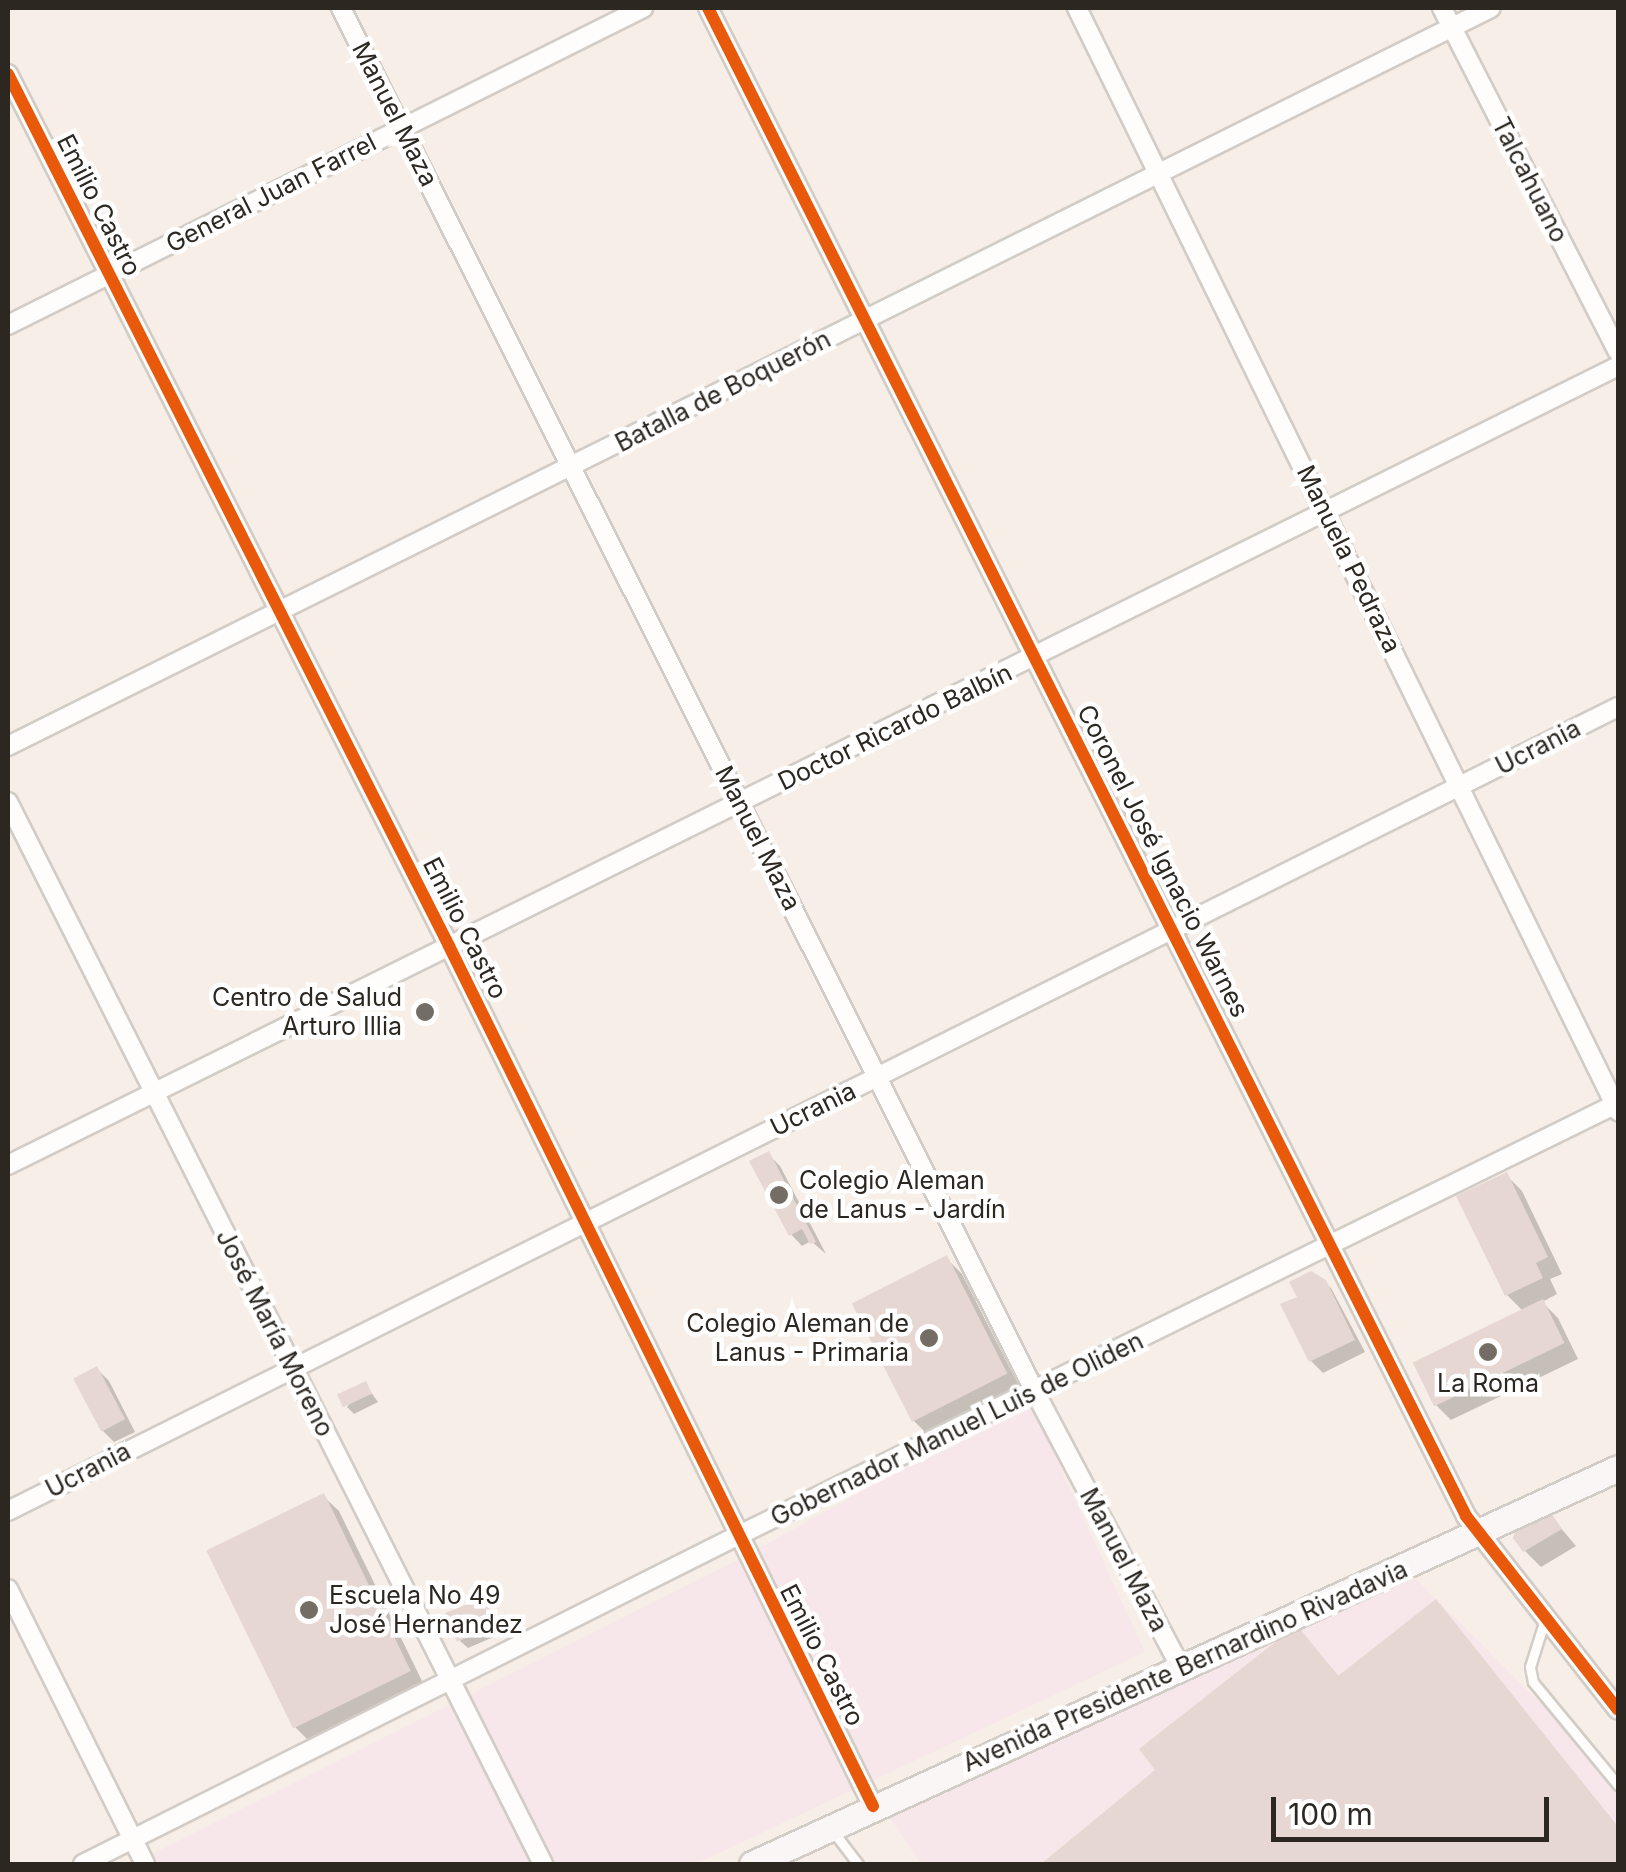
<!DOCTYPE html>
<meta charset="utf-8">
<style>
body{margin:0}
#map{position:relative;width:1626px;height:1872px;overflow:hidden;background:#f7efe7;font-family:Inter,sans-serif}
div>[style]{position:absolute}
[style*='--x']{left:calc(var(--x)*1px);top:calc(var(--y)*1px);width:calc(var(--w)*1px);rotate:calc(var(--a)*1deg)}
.commercial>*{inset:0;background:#f7e7ea}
.shadow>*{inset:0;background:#0003}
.building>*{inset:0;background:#e6d7d2;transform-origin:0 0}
.roads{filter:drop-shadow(2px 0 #d2ccc6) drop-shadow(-2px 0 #d2ccc6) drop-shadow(0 2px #d2ccc6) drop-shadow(0 -2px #d2ccc6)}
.lane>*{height:9px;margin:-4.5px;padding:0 4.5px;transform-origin:4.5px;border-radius:4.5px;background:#fefdfb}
.street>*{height:18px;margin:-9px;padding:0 9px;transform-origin:9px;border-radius:9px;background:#fefdfb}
.secondary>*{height:25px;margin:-12.5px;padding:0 12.5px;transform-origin:12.5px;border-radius:12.5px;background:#faf6f5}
.cycleway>*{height:12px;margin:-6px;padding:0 6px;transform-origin:6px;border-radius:6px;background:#e8590c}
.dots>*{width:28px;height:28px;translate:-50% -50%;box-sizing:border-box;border:5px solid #fff;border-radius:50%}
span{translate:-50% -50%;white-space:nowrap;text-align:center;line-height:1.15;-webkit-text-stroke:9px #fff;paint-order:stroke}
.street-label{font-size:25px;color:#2c2721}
.poi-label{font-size:25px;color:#2c2721}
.right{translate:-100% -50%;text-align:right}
.left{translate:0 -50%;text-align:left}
.frame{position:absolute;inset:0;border:10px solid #2c2721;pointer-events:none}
.scale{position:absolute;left:1271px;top:1797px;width:278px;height:45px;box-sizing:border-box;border:5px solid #2c2721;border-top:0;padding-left:12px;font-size:30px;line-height:35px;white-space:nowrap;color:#2c2721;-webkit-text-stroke:8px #fff;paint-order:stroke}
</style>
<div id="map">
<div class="commercial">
<div style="clip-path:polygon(1029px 1399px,1145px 1652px,696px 1864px,132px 1864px,732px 1563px)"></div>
<div style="clip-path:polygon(1415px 1578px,1618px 1780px,1618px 1864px,921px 1864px,888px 1815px)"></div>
</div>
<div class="shadow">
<div style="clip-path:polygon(768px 1154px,780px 1166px,826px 1254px,811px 1241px,802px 1246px,791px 1234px)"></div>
<div style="clip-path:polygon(1506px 1175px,1522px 1191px,1562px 1274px,1550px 1279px,1557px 1294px,1542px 1302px,1558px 1318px,1578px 1359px,1451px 1420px,1435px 1404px,1523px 1311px,1507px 1295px)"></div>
<div style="clip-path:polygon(946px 1258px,962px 1274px,1021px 1390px,929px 1436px,913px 1420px)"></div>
<div style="clip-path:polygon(1312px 1274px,1331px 1288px,1365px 1352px,1323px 1373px,1311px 1361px,1300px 1298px)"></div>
<div style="clip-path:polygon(97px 1369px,109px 1381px,135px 1432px,114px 1442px,102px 1430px)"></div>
<div style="clip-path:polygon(365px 1384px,378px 1402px,354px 1414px,347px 1407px)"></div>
<div style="clip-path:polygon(323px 1496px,339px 1511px,425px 1687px,311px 1743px,295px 1727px)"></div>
<div style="clip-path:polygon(1549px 1514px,1576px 1546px,1541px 1567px,1525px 1551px)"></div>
<div style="clip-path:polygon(484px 1600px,503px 1633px,468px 1648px,460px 1641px)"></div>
<div style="clip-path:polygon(1436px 1602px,1618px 1827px,1618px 1864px,1045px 1864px,1159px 1770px,1297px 1628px,1340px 1678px)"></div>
</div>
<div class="building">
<div style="clip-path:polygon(769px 1151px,816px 1242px,810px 1244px,802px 1229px,789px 1236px,749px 1161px)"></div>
<div style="clip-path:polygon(1507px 1172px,1548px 1257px,1536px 1263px,1543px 1278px,1505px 1296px,1456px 1196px)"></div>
<div style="left:947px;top:1255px;width:133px;height:107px;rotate:63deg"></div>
<div style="clip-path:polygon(1311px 1271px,1326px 1280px,1355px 1340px,1309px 1362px,1280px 1304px,1297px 1297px,1289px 1282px)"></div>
<div style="left:1543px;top:1299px;width:49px;height:145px;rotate:64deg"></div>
<div style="left:97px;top:1366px;width:60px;height:27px;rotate:62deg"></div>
<div style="left:366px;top:1381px;width:14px;height:32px;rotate:65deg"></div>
<div style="left:324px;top:1493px;width:198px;height:131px;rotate:64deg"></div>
<div style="clip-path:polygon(1550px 1511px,1562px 1529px,1523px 1552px,1513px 1538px,1517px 1527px)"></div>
<div style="left:485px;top:1597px;width:31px;height:43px;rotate:68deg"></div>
<div style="clip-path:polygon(1436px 1599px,1618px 1827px,1618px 1864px,1041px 1864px,1155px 1770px,1139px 1749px,1297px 1625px,1338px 1676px)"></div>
</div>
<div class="roads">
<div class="lane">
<div style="--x:1545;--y:1619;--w:50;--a:107.4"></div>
<div style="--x:1530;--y:1667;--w:15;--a:79"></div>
<div style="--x:1533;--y:1682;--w:134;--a:50.5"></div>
<div style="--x:832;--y:1830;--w:43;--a:52.6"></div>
</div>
<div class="street">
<div style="--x:341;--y:8;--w:1548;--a:63.37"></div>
<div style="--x:1035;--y:1392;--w:310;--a:62.1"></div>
<div style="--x:708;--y:8;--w:1688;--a:63.31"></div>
<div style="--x:1466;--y:1516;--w:246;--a:51.9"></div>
<div style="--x:1077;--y:8;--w:1229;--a:63.87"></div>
<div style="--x:1442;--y:8;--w:386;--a:62.9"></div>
<div style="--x:8;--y:74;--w:977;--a:63.17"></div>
<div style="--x:449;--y:946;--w:959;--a:63.76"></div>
<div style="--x:8;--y:325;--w:710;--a:-26.53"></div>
<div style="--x:8;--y:746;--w:1656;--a:-26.46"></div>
<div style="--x:8;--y:802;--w:1189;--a:63.26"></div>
<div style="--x:8;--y:1165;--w:1797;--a:-26.39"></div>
<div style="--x:8;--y:1511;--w:1800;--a:-26.54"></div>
<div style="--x:8;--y:1589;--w:307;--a:63.5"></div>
<div style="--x:83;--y:1864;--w:732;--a:-26.64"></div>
<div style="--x:737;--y:1536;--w:982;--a:-26.17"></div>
</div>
<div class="secondary">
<div style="--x:752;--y:1864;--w:952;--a:-24.57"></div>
</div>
</div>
<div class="cycleway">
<div style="--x:708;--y:8;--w:1688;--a:63.31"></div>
<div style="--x:1466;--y:1516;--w:246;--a:51.9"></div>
<div style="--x:8;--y:74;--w:977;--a:63.17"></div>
<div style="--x:449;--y:946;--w:959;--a:63.76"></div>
</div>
<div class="dots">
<div style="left:425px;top:1012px;background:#736d66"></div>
<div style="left:779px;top:1195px;background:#736d66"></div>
<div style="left:929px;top:1338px;background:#736d66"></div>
<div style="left:1488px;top:1352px;background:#736d66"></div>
<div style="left:309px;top:1610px;background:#736d66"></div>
</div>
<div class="street-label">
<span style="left:395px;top:114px;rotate:63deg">Manuel Maza</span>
<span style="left:1530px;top:180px;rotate:63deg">Talcahuano</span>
<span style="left:271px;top:193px;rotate:-27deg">General Juan Farrel</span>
<span style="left:99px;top:205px;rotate:63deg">Emilio Castro</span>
<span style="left:723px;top:391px;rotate:-27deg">Batalla de Boquerón</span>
<span style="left:1349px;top:559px;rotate:64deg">Manuela Pedraza</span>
<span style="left:895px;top:727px;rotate:-26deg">Doctor Ricardo Balbín</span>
<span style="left:1538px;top:747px;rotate:-27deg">Ucrania</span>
<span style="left:758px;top:838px;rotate:63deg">Manuel Maza</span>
<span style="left:1163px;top:861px;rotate:63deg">Coronel José Ignacio Warnes</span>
<span style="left:465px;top:928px;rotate:63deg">Emilio Castro</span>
<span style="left:813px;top:1109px;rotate:-26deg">Ucrania</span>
<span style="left:275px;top:1333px;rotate:63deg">José María Moreno</span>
<span style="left:957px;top:1429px;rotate:-26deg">Gobernador Manuel Luis de Oliden</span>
<span style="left:88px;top:1470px;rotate:-27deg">Ucrania</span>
<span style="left:1124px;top:1560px;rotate:62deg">Manuel Maza</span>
<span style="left:822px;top:1655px;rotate:63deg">Emilio Castro</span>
<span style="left:1185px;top:1666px;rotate:-24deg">Avenida Presidente Bernardino Rivadavia</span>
</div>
<div class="poi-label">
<span class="right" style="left:402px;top:1012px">Centro de Salud<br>Arturo Illia</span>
<span class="left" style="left:799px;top:1195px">Colegio Aleman<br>de Lanus - Jardín</span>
<span class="right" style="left:909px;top:1338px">Colegio Aleman de<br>Lanus - Primaria</span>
<span style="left:1488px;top:1383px">La Roma</span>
<span class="left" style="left:329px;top:1610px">Escuela No 49<br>José Hernandez</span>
</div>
<div class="frame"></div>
<div class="scale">100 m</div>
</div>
